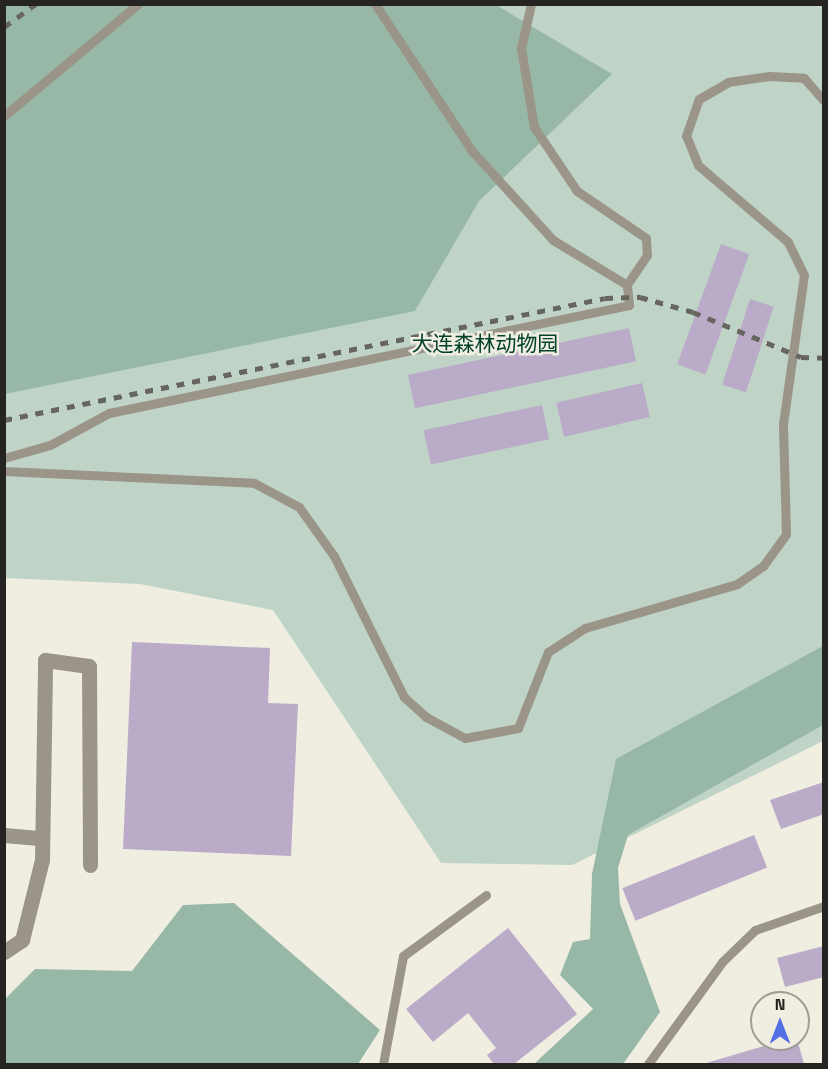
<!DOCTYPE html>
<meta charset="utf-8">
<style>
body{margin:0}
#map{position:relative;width:828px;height:1069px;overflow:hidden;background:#f0ede1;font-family:"Space Grotesk","Noto Sans SC",sans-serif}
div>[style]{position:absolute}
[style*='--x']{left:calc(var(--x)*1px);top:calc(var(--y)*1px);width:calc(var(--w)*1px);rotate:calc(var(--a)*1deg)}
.green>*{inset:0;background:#bfd3c7}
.forest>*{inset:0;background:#97b8a6}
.building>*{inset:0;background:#baabc8;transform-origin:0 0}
.service>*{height:9px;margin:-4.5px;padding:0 4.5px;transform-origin:4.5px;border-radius:4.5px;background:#9a9588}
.minor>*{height:15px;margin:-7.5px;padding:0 7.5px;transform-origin:7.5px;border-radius:7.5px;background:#9a9588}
.rail>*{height:4.5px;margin-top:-2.25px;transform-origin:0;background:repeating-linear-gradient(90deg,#67655f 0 8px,transparent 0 16px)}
span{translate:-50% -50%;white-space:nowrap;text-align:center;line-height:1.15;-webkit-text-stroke:5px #f0ede1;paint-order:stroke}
.park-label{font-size:21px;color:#00412a}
.frame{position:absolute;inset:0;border:6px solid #252420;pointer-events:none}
.north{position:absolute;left:750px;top:991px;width:60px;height:60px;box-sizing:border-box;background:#f0ede1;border:2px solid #9f9d94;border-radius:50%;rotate:0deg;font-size:16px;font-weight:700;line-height:24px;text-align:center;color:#252420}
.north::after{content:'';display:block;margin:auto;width:21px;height:27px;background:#546ee3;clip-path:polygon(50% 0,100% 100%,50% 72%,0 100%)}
</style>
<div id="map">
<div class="green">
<div style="clip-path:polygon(5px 5px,823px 5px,823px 741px,572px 865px,441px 863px,273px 610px,140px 584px,5px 578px)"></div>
</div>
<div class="forest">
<div style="clip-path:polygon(5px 5px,496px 5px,612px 74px,479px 201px,415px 311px,5px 394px)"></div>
<div style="clip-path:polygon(823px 646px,823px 725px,628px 835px,618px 868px,620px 904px,660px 1012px,623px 1064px,534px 1064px,593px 1009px,560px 975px,573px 942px,590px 939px,592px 874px,616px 759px)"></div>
<div style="clip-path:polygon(234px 903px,380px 1030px,358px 1064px,5px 1064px,5px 999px,35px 969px,132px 971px,183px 905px)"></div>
</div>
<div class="building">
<div style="left:721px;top:244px;width:30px;height:128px;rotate:20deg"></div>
<div style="left:750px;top:299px;width:25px;height:90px;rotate:18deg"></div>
<div style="left:629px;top:328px;width:34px;height:226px;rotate:78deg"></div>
<div style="left:642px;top:383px;width:35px;height:88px;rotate:77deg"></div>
<div style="left:542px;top:405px;width:35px;height:121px;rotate:78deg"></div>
<div style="clip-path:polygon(132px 642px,270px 648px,268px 703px,298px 704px,291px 856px,123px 849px)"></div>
<div style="clip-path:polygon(824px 782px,824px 814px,781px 829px,770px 800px)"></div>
<div style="left:754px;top:835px;width:35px;height:142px;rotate:68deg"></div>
<div style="clip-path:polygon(508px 928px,577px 1014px,514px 1064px,494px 1064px,487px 1055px,496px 1048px,468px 1013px,433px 1042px,406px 1009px)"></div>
<div style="clip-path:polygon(824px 946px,824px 977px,785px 987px,777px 958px)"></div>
<div style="clip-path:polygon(788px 1039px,797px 1039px,804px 1064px,703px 1064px)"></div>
</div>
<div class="service">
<div style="--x:531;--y:4;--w:45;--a:102.8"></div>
<div style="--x:521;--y:48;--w:80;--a:80.7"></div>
<div style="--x:534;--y:127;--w:77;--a:56.1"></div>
<div style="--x:577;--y:191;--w:83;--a:34.3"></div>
<div style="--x:646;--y:238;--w:17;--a:87"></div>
<div style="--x:647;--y:255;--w:36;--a:124"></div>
<div style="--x:4;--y:116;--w:175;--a:-39.9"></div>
<div style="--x:4;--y:458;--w:48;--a:-15.8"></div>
<div style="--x:50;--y:445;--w:67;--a:-28.5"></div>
<div style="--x:109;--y:413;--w:531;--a:-11.73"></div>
<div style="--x:629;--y:305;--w:20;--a:-96"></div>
<div style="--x:627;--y:285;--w:87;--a:-148.7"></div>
<div style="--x:553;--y:240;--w:120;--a:-132.3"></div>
<div style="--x:472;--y:151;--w:176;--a:-123.4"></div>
<div style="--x:4;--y:471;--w:250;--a:2.7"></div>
<div style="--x:254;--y:483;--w:51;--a:28.1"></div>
<div style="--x:299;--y:507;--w:60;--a:54.5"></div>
<div style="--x:334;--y:556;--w:157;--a:63.6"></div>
<div style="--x:404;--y:697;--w:30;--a:42"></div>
<div style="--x:426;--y:717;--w:44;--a:28.3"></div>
<div style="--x:465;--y:738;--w:54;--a:-10.7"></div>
<div style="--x:518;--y:728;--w:82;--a:-68.5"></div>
<div style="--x:548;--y:652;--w:44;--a:-33"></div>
<div style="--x:585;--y:628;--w:158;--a:-16.1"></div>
<div style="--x:737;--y:584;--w:32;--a:-35"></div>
<div style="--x:763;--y:566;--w:39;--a:-54"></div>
<div style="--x:786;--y:534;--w:110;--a:-91.6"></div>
<div style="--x:783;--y:424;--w:150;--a:-82"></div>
<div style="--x:804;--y:275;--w:37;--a:-116"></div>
<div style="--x:788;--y:242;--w:118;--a:-139.5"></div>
<div style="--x:698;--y:165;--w:31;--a:-112"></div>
<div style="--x:686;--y:136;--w:39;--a:-71"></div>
<div style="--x:699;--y:99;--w:34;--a:-30"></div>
<div style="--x:728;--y:82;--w:41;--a:-8.3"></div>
<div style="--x:769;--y:76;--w:35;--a:3"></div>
<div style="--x:804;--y:78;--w:30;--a:49"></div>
<div style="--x:383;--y:1064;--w:110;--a:-79.5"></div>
<div style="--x:403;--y:956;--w:103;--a:-36.3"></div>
<div style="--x:648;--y:1064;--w:126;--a:-54"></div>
<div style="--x:722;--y:962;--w:46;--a:-44.1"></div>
<div style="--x:755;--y:930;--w:73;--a:-19.2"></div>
</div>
<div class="minor">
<div style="--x:4;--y:835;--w:38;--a:5"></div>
<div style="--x:4;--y:952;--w:22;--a:-34"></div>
<div style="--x:22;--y:940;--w:82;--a:-76"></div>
<div style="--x:42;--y:860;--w:200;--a:-89.1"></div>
<div style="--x:45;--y:660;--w:44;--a:7.8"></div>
<div style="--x:89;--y:666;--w:199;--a:89.7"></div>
</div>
<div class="rail">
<div style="--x:4;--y:27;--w:39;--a:-36"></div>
<div style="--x:4;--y:420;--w:613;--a:-11.47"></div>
<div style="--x:605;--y:298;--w:35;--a:-2"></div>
<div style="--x:640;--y:297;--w:55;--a:15.8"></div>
<div style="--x:693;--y:312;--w:117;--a:22.6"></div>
<div style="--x:801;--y:357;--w:23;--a:2"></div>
</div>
<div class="park-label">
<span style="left:485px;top:344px">大连森林动物园</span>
</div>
<div class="frame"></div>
<div class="north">N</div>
</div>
